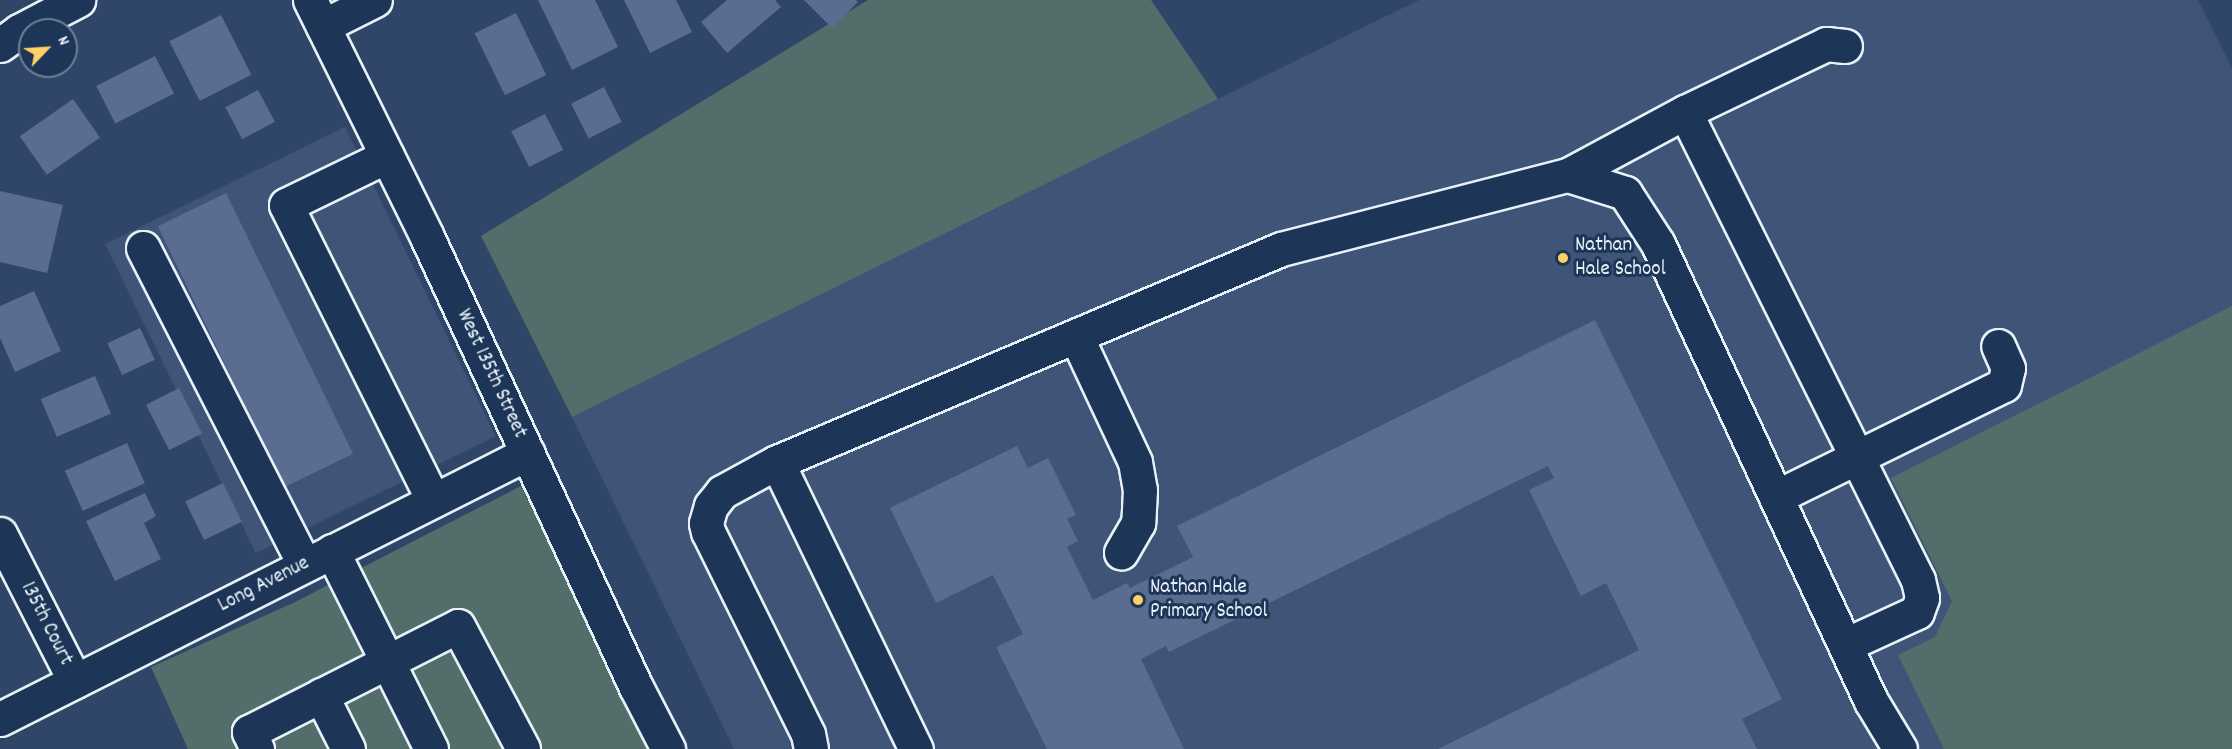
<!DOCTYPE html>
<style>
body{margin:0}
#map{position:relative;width:2232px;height:749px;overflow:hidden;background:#2f4668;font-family:Dekko,sans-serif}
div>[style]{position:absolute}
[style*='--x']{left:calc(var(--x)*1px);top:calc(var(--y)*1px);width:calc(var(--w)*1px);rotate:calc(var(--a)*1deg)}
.built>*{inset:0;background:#3f5477;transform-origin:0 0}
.green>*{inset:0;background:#536d6b}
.building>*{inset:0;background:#5a6c90;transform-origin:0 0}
.roads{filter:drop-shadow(2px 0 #e8f1f8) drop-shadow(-2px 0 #e8f1f8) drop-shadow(0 2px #e8f1f8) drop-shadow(0 -2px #e8f1f8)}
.minor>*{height:33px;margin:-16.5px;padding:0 16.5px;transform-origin:16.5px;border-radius:16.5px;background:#1d3557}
.dots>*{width:16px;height:16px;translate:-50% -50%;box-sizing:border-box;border:3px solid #1d3557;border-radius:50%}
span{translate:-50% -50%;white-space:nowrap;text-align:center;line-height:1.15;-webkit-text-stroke:6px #1d3557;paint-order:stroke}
.poi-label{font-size:21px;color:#e8f1f8}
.left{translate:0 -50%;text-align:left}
.street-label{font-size:21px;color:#e8f1f8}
.north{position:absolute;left:18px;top:18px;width:60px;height:60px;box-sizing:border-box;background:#1d3557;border:2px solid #6e8097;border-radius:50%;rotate:65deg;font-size:16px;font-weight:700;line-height:24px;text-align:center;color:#e8f1f8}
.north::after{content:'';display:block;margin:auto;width:21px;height:27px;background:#ffd166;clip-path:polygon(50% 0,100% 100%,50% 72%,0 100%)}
</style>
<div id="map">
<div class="built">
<div style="clip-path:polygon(1419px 0,2198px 0,2232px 68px,2232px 749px,734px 749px,572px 417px)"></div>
<div style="left:345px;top:127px;width:344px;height:267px;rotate:64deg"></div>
</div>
<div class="green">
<div style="clip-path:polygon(868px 0,1151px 0,1218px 99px,572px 417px,481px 236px)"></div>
<div style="clip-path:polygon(2232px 306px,2232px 749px,1944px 749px,1898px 655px,1935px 637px,1952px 601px,1891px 478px)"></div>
<div style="clip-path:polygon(521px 486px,654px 749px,188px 749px,151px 667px,293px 603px)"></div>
</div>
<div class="building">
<div style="clip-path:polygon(538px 0,595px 0,618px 47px,572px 70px)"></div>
<div style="clip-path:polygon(624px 0,676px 0,692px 32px,650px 53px)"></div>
<div style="clip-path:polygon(727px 0,775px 0,781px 7px,727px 53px,701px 22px)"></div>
<div style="clip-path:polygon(804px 0,856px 0,858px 2px,832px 28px)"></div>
<div style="left:516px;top:13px;width:69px;height:46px;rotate:64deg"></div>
<div style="left:221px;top:15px;width:67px;height:58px;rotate:63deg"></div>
<div style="left:155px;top:56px;width:42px;height:66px;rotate:63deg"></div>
<div style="left:604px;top:87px;width:39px;height:37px;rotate:63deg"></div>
<div style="left:258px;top:90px;width:36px;height:37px;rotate:62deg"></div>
<div style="left:73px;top:99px;width:47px;height:65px;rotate:55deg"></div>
<div style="left:545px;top:114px;width:40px;height:38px;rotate:63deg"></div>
<div style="clip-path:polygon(0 191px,63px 205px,47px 273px,0 262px)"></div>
<div style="left:226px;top:193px;width:290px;height:76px;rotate:64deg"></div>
<div style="clip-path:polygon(34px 291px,61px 351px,15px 372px,0 338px,0 306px)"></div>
<div style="clip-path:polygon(1595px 320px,1782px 699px,1742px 719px,1757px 749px,1438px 749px,1639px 650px,1606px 583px,1581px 596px,1529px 490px,1554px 478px,1548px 466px,1169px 652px,1166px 646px,1141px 659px,1184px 749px,1047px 749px,996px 647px,1023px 634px,993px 575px,936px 603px,890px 508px,1017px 446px,1028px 468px,1048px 458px,1076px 515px,1067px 519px,1078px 541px,1067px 547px,1093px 600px,1127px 583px,1130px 588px,1193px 557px,1177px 526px)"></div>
<div style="left:140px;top:328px;width:35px;height:36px;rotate:65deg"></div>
<div style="left:95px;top:376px;width:41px;height:59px;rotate:67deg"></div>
<div style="left:179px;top:388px;width:51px;height:37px;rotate:63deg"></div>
<div style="left:127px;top:443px;width:44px;height:68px;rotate:66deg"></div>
<div style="left:223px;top:483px;width:43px;height:42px;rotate:64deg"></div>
<div style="clip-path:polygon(145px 493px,156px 516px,144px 523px,161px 559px,115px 581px,86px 521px)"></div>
</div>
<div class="roads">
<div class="minor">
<div style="--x:310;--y:0;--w:264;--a:63.7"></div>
<div style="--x:427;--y:237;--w:496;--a:65.1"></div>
<div style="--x:636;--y:687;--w:70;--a:62.7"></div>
<div style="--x:323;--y:26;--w:58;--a:-26.6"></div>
<div style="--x:0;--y:45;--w:24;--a:-36"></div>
<div style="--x:19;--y:31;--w:67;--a:-27.7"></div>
<div style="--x:1685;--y:112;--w:523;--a:63.53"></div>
<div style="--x:1918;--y:580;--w:18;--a:77"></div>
<div style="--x:1922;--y:598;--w:15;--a:110"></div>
<div style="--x:1917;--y:612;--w:79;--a:155.4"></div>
<div style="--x:387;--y:156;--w:112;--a:154.1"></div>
<div style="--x:286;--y:205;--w:330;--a:63.5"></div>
<div style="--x:1568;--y:175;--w:133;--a:-28.3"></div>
<div style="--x:1685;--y:112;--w:157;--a:-25.7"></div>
<div style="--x:1826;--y:44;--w:19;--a:6"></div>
<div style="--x:143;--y:248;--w:355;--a:63"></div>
<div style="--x:1076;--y:336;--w:139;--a:64.9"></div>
<div style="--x:1135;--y:462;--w:28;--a:80"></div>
<div style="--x:1140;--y:490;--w:33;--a:93"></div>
<div style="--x:1138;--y:523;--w:34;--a:120"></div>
<div style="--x:777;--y:462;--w:319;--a:64.2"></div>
<div style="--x:1776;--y:497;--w:254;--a:-26.2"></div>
<div style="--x:2004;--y:385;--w:17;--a:-77"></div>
<div style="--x:2008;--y:368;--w:24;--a:-114"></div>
<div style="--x:0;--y:534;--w:165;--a:63"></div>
<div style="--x:332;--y:551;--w:221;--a:63.4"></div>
<div style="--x:321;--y:695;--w:60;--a:63.4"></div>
<div style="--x:0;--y:719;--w:591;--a:-26.74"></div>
<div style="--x:257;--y:749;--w:19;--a:-115"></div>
<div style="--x:249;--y:732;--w:234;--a:-26.9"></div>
<div style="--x:458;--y:626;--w:139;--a:62.1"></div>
<div style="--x:811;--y:749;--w:15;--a:-101"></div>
<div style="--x:808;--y:734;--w:225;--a:-116.3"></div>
<div style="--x:708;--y:532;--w:9;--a:-103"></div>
<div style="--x:706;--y:523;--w:18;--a:-74"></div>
<div style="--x:711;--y:506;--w:18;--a:-52"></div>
<div style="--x:722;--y:492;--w:63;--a:-28.6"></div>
<div style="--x:777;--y:462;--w:547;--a:-22.91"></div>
<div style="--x:1281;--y:249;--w:296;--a:-14.5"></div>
<div style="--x:1568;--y:175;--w:60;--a:17.5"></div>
<div style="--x:1625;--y:193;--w:61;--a:57.1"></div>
<div style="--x:1658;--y:244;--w:504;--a:65.01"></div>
<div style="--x:1871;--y:701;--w:56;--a:58.9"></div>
</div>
</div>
<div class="dots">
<div style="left:1563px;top:258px;background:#ffd166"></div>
<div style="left:1138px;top:600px;background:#ffd166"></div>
</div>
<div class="poi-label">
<span class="left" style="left:1575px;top:258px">Nathan<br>Hale School</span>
<span class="left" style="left:1150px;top:600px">Nathan Hale<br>Primary School</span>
</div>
<div class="street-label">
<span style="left:491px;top:374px;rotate:65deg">West 135th Street</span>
<span style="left:264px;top:585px;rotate:-27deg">Long Avenue</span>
<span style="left:46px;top:624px;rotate:63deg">135th Court</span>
</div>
<div class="north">N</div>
</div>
